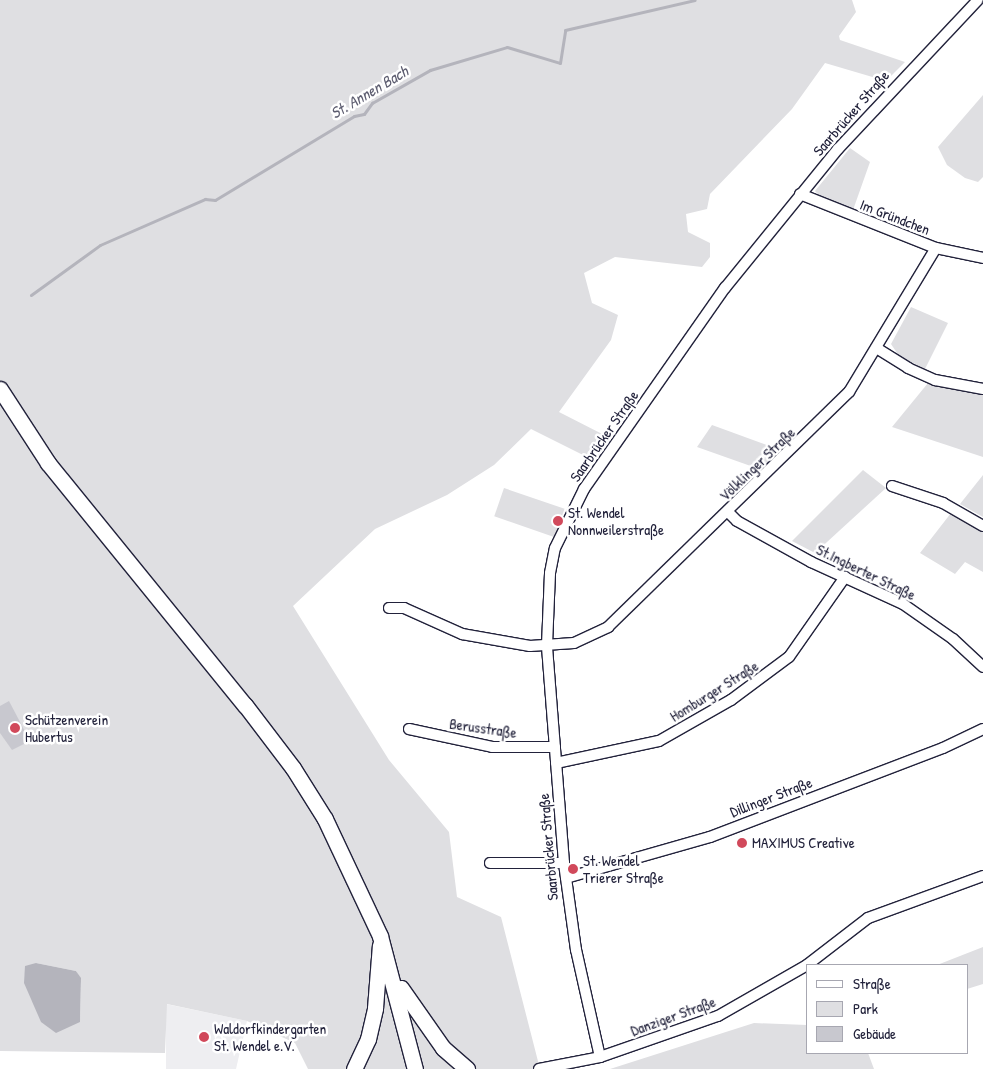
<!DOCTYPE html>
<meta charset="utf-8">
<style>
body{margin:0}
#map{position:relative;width:983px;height:1069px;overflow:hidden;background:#fff;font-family:"Patrick Hand",sans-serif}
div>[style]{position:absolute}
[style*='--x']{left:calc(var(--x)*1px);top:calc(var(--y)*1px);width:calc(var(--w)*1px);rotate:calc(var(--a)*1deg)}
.built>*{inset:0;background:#eeeef1}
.green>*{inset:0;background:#dfdfe2;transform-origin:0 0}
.water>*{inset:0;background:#b4b4bc}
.stream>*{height:3px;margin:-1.5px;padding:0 1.5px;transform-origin:1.5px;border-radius:1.5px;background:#b4b4bc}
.building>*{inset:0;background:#c8c8cf}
.roads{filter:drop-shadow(1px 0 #22223b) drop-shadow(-1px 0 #22223b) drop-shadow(0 1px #22223b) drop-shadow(0 -1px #22223b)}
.minor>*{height:10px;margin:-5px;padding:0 5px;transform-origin:5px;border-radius:5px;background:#fff}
.highway>*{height:15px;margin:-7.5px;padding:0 7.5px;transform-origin:7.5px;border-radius:7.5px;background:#fff}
.dots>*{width:14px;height:14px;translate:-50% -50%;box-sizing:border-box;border:2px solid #fff;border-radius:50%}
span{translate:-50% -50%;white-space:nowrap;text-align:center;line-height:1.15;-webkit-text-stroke:5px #fff;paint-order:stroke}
.street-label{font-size:15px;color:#22223b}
.poi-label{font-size:15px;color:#22223b}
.left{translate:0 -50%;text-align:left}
.water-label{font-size:16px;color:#5c5c6f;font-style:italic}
.legend{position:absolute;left:806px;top:964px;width:162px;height:90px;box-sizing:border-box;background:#fff;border:1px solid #a7a7b1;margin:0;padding:6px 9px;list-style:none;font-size:15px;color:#22223b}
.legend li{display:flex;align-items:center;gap:10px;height:25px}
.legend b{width:25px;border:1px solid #a7a7b1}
</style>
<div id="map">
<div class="built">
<div style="clip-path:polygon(166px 1004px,247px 1021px,236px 1069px,166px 1069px)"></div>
</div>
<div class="green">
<div style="clip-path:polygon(evenodd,0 0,852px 0,856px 12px,839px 36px,840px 40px,905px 62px,886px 81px,825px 63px,792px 109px,710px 194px,707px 209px,686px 214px,688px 232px,710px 243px,710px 257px,702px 267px,615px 257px,584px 273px,592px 303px,618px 315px,611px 340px,559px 412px,610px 438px,595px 461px,531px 429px,494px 465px,447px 495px,375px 529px,293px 606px,389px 760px,449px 832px,457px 897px,501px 917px,540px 1069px,308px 1069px,295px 1043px,247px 1021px,167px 1004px,165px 1053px,0 1051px,0 0,36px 963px,76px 971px,81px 979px,80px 1022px,36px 963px)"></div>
<div style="clip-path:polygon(983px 95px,983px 177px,978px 182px,965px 178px,947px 165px,938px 147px)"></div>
<div style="clip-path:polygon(850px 148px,870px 162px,853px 210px,820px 197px,815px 191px)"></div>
<div style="clip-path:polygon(911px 307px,948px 323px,925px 369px,899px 356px,891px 344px)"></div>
<div style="clip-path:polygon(928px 383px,983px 395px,983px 457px,892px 427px)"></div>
<div style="clip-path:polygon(712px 425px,783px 451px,762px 470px,697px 447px)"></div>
<div style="clip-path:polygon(863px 470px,886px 488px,815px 553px,792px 541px)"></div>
<div style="clip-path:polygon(983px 475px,983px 517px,960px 504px)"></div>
<div style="left:504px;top:488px;width:64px;height:30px;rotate:19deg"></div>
<div style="clip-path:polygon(951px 513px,983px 531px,983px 572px,965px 562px,955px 574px,920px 553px)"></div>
<div style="clip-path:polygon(983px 947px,983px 984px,967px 989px,967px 965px,937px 965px)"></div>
<div style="clip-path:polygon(754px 1023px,807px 1025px,807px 1053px,868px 1053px,874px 1069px,610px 1069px)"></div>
</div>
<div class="water">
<div style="clip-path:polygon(36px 963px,76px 971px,81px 978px,80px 1022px,56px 1033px,41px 1022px,24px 983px,25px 966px)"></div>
</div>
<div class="stream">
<div style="--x:31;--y:295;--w:85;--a:-35.9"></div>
<div style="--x:100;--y:245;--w:115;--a:-23.7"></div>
<div style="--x:205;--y:199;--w:10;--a:6"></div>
<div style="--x:215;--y:200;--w:162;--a:-31.1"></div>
<div style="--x:354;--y:116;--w:10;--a:-11"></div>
<div style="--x:364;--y:114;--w:14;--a:-54"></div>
<div style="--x:372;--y:103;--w:67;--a:-29.6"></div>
<div style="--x:430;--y:70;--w:80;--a:-16.6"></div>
<div style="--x:507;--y:47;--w:55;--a:16.8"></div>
<div style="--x:560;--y:63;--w:33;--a:-81"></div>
<div style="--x:565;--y:30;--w:133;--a:-13"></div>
</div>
<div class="building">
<div style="clip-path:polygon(9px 701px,30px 741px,12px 750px,0 733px,0 706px)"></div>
</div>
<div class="roads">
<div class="minor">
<div style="--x:800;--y:194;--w:146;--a:21.7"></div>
<div style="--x:936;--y:248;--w:48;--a:12"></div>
<div style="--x:878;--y:349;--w:36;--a:32"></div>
<div style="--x:908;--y:368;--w:30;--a:24"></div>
<div style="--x:935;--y:380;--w:49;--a:10.6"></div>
<div style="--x:892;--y:486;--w:54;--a:18.4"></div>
<div style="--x:943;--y:503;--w:46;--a:29.9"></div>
<div style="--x:729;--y:513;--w:11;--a:45"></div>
<div style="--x:737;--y:521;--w:85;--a:29"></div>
<div style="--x:811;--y:562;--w:101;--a:24.5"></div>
<div style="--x:903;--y:604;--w:61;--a:35"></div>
<div style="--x:953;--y:639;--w:41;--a:43"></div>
<div style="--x:389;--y:608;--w:15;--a:0"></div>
<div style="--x:404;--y:608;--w:64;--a:24.1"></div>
<div style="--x:462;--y:634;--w:69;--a:10"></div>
<div style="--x:530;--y:646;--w:44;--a:-3.9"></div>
<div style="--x:574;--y:643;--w:38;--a:-25"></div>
<div style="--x:608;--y:627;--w:337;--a:-44.3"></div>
<div style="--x:849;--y:392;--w:168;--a:-58.9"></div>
<div style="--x:409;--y:729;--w:85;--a:12.2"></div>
<div style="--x:492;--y:747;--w:63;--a:0"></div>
<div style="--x:556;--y:763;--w:105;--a:-12.1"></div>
<div style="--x:659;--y:741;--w:83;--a:-29.7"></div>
<div style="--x:731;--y:700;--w:72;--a:-36.6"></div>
<div style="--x:789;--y:657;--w:98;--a:-55"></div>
<div style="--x:490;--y:863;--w:74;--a:0"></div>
<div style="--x:566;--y:878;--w:150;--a:-15.9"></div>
<div style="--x:710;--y:837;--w:249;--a:-20.9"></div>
<div style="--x:943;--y:748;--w:44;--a:-25.4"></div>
<div style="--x:807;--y:965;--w:77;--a:-37.6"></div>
<div style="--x:868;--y:918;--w:122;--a:-20.1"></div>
<div style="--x:600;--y:1057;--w:110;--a:-102.6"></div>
<div style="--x:576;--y:950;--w:88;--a:-97.9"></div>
<div style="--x:564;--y:863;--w:219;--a:-94.5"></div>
<div style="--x:547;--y:645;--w:72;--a:-87.6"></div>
<div style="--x:550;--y:573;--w:25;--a:-79"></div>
<div style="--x:555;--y:548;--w:66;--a:-63.8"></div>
<div style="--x:584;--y:489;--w:246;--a:-55"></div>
<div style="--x:725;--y:288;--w:179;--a:-50.9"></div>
<div style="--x:838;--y:149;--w:204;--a:-46.8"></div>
<div style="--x:539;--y:1069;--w:62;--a:-11.1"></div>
<div style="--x:600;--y:1057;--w:125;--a:-19.2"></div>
<div style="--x:718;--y:1016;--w:103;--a:-29.8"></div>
</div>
<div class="highway">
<div style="--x:0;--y:389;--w:88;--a:57"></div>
<div style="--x:48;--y:463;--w:312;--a:50.9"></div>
<div style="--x:245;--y:705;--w:79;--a:52.7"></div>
<div style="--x:293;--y:768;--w:60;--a:57.9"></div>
<div style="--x:325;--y:819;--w:129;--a:64.8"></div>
<div style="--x:380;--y:936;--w:138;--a:75.3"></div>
<div style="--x:401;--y:988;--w:73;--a:55"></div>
<div style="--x:443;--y:1048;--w:32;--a:41"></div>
<div style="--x:354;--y:1069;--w:33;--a:-65"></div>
<div style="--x:368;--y:1039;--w:32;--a:-77"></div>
<div style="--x:375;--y:1008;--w:63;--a:-85.5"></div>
</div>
</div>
<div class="dots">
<div style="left:558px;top:521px;background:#d1495b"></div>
<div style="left:15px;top:728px;background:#d1495b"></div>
<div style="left:742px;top:843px;background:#d1495b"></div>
<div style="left:573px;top:869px;background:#d1495b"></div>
<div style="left:204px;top:1037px;background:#d1495b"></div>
</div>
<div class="street-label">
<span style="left:851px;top:113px;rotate:-49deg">Saarbrücker Straße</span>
<span style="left:895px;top:217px;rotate:21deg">Im Gründchen</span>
<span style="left:604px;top:436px;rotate:-55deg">Saarbrücker Straße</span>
<span style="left:757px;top:464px;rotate:-44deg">Völklinger Straße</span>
<span style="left:866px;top:572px;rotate:26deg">St.Ingberter Straße</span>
<span style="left:714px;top:691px;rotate:-32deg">Homburger Straße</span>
<span style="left:483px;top:728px;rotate:8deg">Berusstraße</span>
<span style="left:771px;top:797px;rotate:-21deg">Dillinger Straße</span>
<span style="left:548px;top:847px;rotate:-95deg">Saarbrücker Straße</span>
<span style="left:673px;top:1016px;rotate:-20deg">Danziger Straße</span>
</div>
<div class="poi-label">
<span class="left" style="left:568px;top:521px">St. Wendel<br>Nonnweilerstraße</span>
<span class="left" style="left:25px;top:728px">Schützenverein<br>Hubertus</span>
<span class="left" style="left:752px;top:843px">MAXIMUS Creative</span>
<span class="left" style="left:583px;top:869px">St. Wendel<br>Trierer Straße</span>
<span class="left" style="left:214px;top:1037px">Waldorfkindergarten<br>St. Wendel e.V.</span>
</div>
<div class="water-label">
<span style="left:369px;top:92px;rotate:-31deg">St. Annen Bach</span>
</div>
<ul class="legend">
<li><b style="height:6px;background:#fff"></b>Straße</li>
<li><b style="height:14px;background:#dfdfe2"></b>Park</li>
<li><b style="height:14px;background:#c8c8cf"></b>Gebäude</li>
</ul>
</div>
